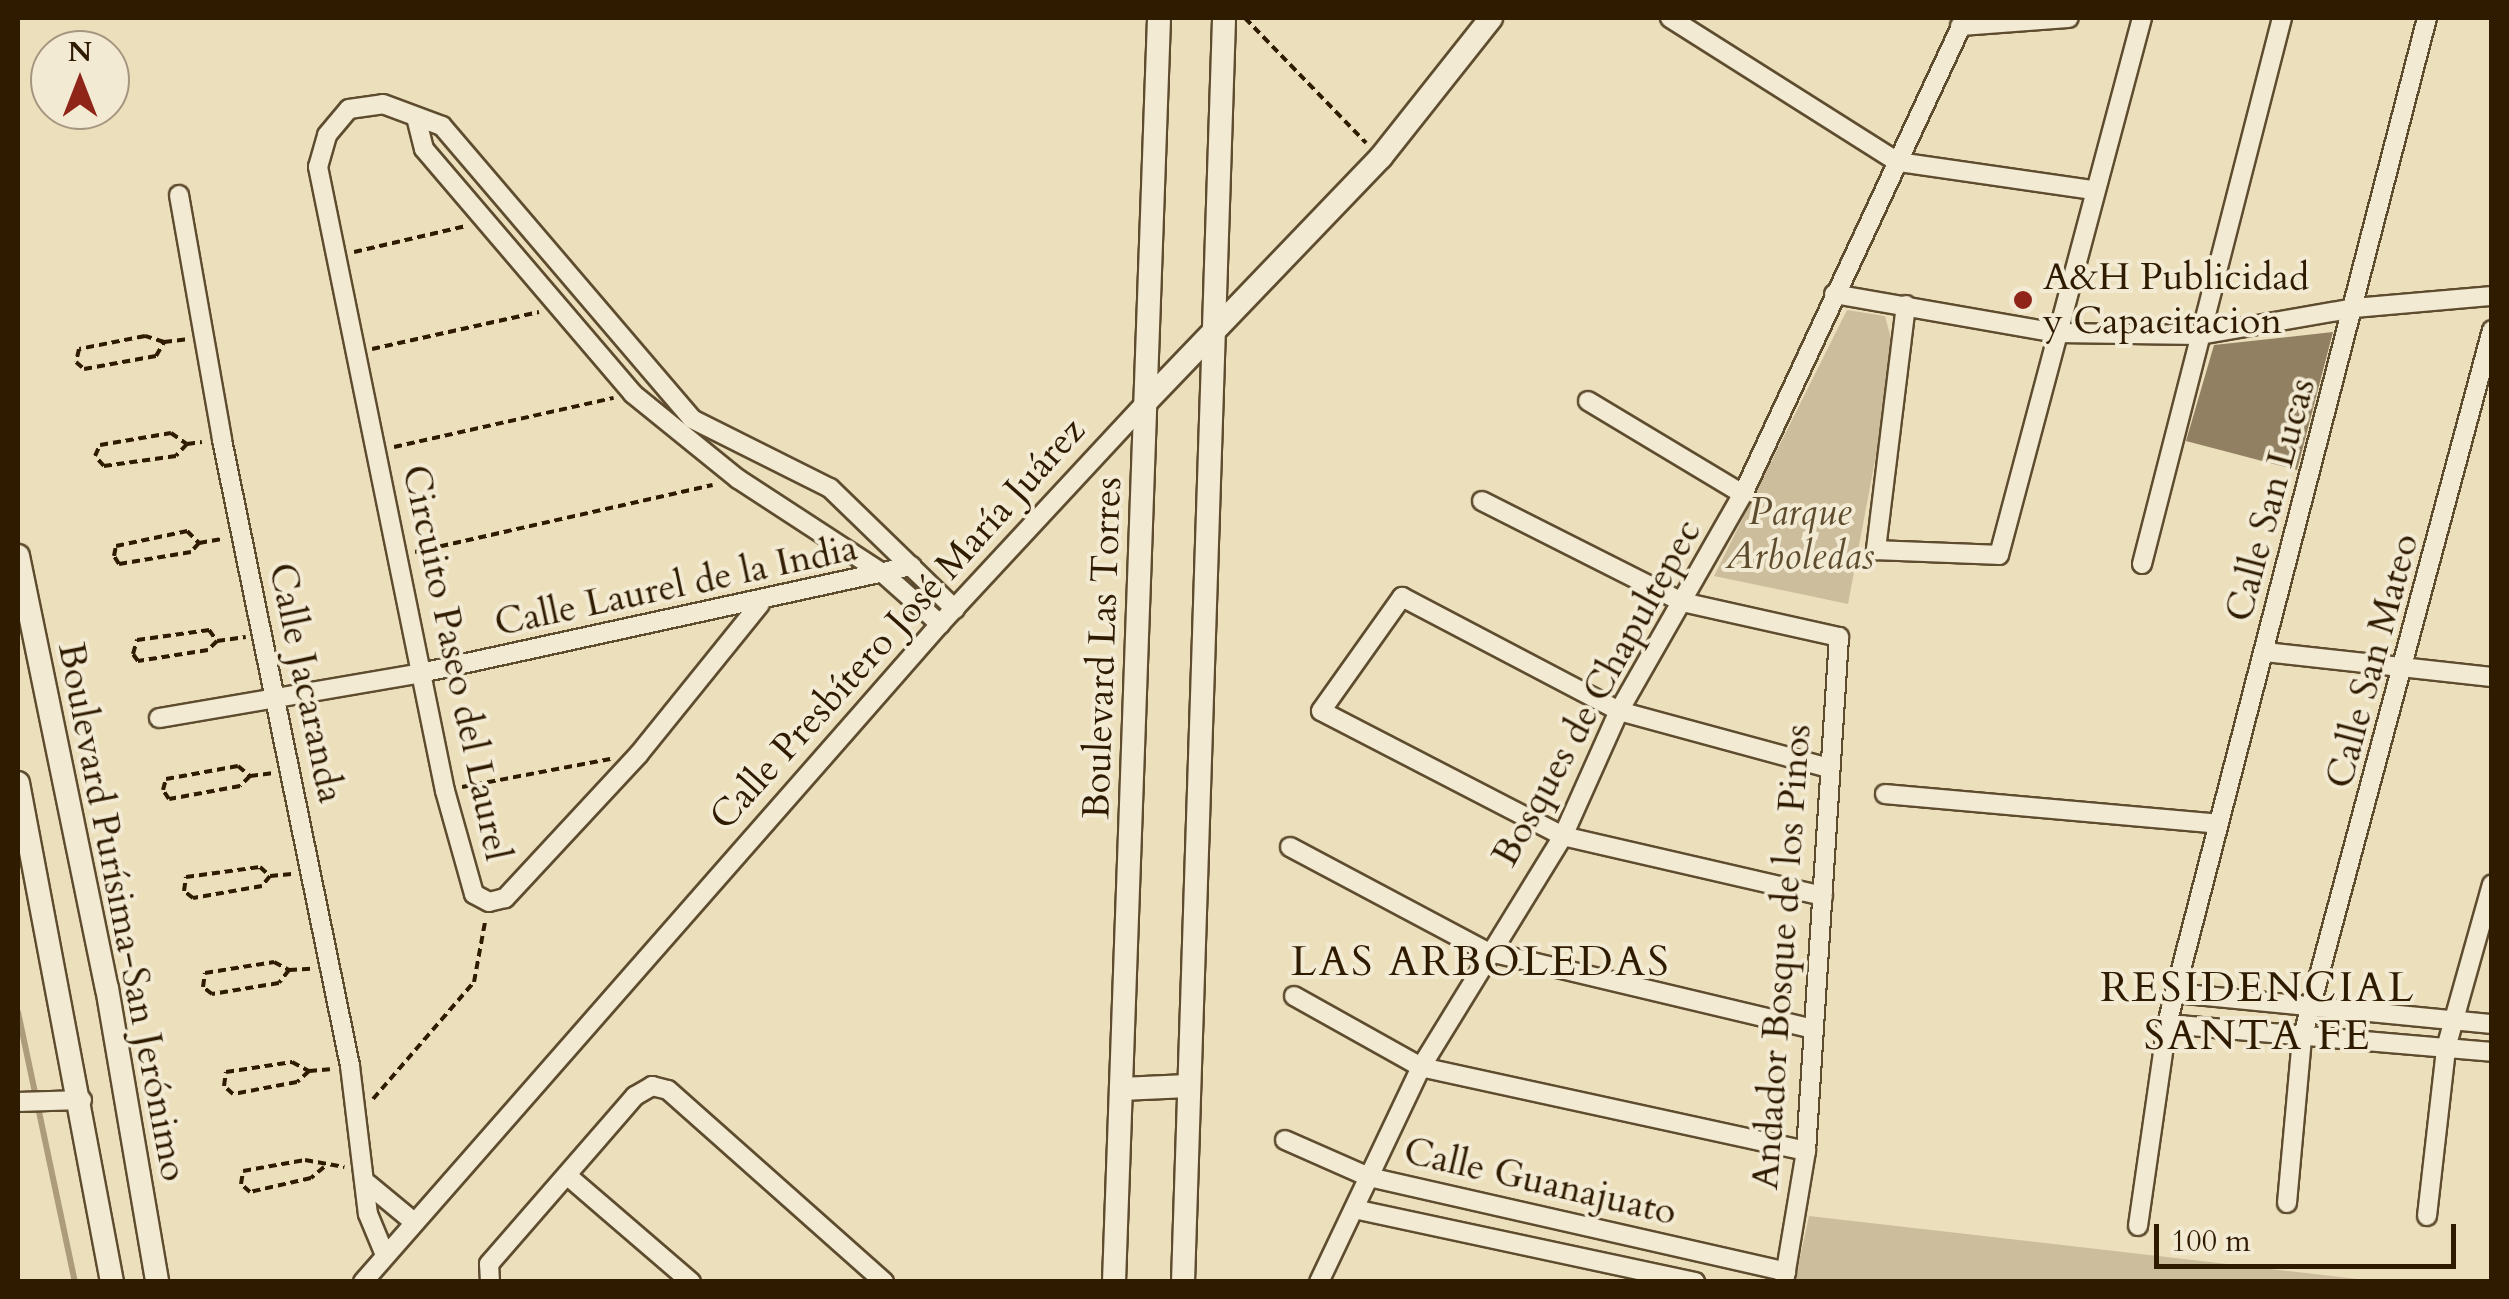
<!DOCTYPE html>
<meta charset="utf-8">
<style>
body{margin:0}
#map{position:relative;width:2509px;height:1299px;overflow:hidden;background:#ecdfbc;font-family:Cardo,serif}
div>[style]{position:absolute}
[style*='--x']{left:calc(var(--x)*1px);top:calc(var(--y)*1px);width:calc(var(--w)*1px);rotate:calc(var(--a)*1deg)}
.green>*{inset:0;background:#ccbe9c}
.stream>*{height:6px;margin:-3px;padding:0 3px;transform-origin:3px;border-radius:3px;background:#ac9c7c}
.building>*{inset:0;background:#918162}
.path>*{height:4px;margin-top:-2px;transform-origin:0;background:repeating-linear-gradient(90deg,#2f1b00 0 8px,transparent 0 13px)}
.roads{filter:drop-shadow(2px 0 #5e4c2f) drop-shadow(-2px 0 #5e4c2f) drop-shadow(0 2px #5e4c2f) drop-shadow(0 -2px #5e4c2f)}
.minor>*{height:18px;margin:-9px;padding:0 9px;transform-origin:9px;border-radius:9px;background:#f3ead3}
.tertiary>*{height:22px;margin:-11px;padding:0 11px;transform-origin:11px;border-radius:11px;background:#f3ead3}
.dots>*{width:28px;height:28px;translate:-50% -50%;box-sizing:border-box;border:5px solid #f3ead3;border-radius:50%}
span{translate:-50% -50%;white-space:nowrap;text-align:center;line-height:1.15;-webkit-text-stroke:8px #f3ead3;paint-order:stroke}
.poi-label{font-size:38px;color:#2f1b00}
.left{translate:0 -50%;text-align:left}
.street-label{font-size:38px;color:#2f1b00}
.park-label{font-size:38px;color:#5e4c2f;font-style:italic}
.quarter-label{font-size:42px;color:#2f1b00;letter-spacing:2.5px}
.frame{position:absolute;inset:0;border:20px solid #2f1b00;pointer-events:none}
.north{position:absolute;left:30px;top:30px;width:100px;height:100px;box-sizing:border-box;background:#f3ead3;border:2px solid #a5977f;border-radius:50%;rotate:0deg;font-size:28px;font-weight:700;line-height:40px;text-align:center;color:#2f1b00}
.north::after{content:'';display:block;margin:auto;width:35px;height:45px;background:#8f2418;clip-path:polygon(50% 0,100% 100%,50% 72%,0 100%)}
.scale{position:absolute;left:2154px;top:1224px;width:302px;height:45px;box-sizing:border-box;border:5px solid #2f1b00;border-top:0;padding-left:12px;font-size:30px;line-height:35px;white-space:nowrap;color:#2f1b00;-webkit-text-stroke:8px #f3ead3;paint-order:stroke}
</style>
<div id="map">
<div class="green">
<div style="clip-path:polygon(1847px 310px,1885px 316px,1895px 354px,1848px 604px,1714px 576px)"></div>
<div style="clip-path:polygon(1809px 1216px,2375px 1281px,1795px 1281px)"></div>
</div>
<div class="stream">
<div style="--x:18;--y:1012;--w:276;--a:78.1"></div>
</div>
<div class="building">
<div style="clip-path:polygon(2333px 332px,2297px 470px,2186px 441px,2214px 345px)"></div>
</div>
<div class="path">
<div style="--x:1245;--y:18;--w:174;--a:45.9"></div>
<div style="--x:354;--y:252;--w:115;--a:-13.1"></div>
<div style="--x:164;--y:342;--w:20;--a:-162"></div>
<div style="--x:145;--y:336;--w:67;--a:168.9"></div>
<div style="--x:79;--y:349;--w:13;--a:103"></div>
<div style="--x:76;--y:362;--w:11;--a:41"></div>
<div style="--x:84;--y:369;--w:73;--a:-10.2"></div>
<div style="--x:156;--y:356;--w:16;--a:-60"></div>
<div style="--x:164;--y:342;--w:23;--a:-7"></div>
<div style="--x:372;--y:349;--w:171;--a:-12.5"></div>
<div style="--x:187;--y:444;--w:16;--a:133"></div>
<div style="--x:176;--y:456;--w:73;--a:172.1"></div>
<div style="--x:104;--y:466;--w:13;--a:-132"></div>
<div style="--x:95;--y:456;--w:12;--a:-66"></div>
<div style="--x:100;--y:445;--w:72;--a:-9.6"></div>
<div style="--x:171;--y:433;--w:19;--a:35"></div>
<div style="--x:187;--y:444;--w:15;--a:-8"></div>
<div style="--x:394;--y:447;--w:225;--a:-12.6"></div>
<div style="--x:199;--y:543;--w:12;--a:132"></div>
<div style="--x:191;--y:552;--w:73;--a:170.5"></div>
<div style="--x:119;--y:564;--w:9;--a:-122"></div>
<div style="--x:114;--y:556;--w:10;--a:-79"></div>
<div style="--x:116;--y:546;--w:73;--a:-11.9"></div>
<div style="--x:187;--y:531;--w:17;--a:45"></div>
<div style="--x:199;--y:543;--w:23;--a:-10"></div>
<div style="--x:415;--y:552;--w:305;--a:-12.7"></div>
<div style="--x:217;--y:641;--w:13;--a:135"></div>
<div style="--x:208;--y:650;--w:71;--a:171.1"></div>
<div style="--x:138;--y:661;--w:9;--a:-126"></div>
<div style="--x:133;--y:654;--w:15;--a:-74"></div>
<div style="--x:137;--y:640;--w:73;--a:-7.9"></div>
<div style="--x:209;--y:630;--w:14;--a:54"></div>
<div style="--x:217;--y:641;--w:29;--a:-8"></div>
<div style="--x:250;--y:776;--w:14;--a:135"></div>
<div style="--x:240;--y:786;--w:72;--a:169.6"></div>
<div style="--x:169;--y:799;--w:11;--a:-124"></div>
<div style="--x:163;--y:790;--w:11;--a:-75"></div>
<div style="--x:166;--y:779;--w:73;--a:-10.2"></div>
<div style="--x:238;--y:766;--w:16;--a:40"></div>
<div style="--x:250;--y:776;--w:24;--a:-7"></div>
<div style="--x:462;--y:787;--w:151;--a:-10.7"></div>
<div style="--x:270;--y:876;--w:13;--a:129"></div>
<div style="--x:262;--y:886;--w:70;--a:170.1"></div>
<div style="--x:193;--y:898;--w:11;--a:-142"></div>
<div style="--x:184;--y:891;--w:14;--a:-82"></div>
<div style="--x:186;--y:877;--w:75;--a:-7.7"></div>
<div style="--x:260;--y:867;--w:13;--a:42"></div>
<div style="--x:270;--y:876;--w:22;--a:-5"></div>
<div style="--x:289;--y:970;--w:16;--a:128"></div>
<div style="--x:279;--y:983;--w:68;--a:170.7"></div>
<div style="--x:212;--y:994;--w:11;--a:-142"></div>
<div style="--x:203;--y:987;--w:14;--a:-82"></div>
<div style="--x:205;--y:973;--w:70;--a:-9.1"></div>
<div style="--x:274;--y:962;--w:17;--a:28"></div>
<div style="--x:289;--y:970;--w:22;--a:-3"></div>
<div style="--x:309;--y:1071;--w:16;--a:137"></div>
<div style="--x:297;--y:1082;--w:65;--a:169.4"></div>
<div style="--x:233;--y:1094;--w:12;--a:-138"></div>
<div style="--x:224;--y:1086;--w:14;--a:-82"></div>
<div style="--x:226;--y:1072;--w:67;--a:-8.6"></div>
<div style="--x:292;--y:1062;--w:19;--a:28"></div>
<div style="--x:309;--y:1071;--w:21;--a:-5"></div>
<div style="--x:373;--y:1099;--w:155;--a:-49.2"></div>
<div style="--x:474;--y:982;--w:61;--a:-79.6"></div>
<div style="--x:324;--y:1167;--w:17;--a:140"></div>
<div style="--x:311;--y:1178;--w:63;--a:167.1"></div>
<div style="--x:250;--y:1192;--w:12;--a:-138"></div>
<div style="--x:241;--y:1184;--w:13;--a:-81"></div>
<div style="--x:243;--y:1171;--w:63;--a:-10.1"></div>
<div style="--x:305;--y:1160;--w:40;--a:10"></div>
</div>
<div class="roads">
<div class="minor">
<div style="--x:1670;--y:18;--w:270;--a:32.3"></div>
<div style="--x:1898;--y:162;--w:197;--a:8.2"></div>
<div style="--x:1960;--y:26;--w:109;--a:-4.2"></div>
<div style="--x:417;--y:121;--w:29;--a:76"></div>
<div style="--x:424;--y:149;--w:322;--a:49.5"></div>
<div style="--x:633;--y:394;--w:135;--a:39"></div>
<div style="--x:738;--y:479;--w:176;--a:33.1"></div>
<div style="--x:885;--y:575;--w:74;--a:41.7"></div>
<div style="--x:179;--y:195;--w:249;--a:80"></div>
<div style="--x:222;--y:440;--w:639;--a:78.44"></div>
<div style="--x:350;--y:1066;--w:149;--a:83.1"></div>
<div style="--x:368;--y:1214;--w:44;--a:67.5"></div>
<div style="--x:1834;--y:294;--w:227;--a:9.9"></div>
<div style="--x:2058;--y:333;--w:142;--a:0.8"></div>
<div style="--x:2200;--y:335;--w:156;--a:-9.9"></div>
<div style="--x:2354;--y:308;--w:139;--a:-5"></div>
<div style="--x:1906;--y:305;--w:247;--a:97"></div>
<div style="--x:1876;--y:550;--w:123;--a:2.3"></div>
<div style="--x:1999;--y:555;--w:556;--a:-75.09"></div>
<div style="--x:1588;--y:401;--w:181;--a:31"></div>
<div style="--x:1482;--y:501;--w:224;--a:26.8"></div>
<div style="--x:1682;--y:602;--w:161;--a:12.6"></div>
<div style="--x:1839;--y:637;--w:515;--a:93.67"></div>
<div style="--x:1806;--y:1151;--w:133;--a:99.5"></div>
<div style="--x:2142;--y:564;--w:564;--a:-75.62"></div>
<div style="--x:760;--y:604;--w:193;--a:128.9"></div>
<div style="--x:639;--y:754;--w:197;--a:132.9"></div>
<div style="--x:505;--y:898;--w:16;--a:166"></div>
<div style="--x:489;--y:902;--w:17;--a:-152"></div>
<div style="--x:474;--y:894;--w:107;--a:-105.7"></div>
<div style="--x:445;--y:791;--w:637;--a:-101.5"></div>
<div style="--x:318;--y:167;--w:33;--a:-74"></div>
<div style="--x:327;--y:135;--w:34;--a:-50"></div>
<div style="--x:349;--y:109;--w:34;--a:-8"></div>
<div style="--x:383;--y:104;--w:63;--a:20.4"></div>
<div style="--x:442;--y:126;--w:385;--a:49.5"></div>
<div style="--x:692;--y:419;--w:154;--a:26.6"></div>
<div style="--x:830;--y:488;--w:174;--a:44.1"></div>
<div style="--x:2265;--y:652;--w:228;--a:6.3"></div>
<div style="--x:159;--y:718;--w:266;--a:-9.7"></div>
<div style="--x:421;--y:673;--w:502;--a:-12.32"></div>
<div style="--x:1885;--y:794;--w:334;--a:5.1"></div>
<div style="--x:1290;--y:847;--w:222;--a:28"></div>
<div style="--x:1486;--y:951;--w:333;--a:13.4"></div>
<div style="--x:1823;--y:896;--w:267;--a:-167"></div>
<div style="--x:1563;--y:836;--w:272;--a:-152.7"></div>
<div style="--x:1321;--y:711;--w:140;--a:-54.6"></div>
<div style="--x:1402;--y:597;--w:245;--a:27.7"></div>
<div style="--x:1619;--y:711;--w:218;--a:15.2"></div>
<div style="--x:2175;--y:993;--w:319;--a:5.6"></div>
<div style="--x:1294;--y:996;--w:145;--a:29.2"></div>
<div style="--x:1421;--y:1067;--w:394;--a:12.3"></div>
<div style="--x:2167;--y:1024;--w:326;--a:4.9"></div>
<div style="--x:18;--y:1102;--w:64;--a:-1.8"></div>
<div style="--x:1285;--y:1140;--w:92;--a:23.8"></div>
<div style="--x:1369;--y:1177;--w:428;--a:12.8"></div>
<div style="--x:569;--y:1177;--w:161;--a:40.7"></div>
<div style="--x:368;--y:1184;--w:60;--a:39.6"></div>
<div style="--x:2287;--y:1203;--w:165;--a:-84.8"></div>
<div style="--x:2302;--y:1039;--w:734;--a:-75"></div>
<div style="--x:1354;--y:1209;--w:349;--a:12.1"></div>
<div style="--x:2427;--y:1216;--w:169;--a:-83.5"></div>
<div style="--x:2446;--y:1048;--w:170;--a:-74.3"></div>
<div style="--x:2138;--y:1226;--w:204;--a:-81.8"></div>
<div style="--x:2167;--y:1024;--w:1039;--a:-75.51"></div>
<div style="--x:363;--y:1282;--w:875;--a:-48.75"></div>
<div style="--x:940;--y:624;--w:304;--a:-47.1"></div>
<div style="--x:490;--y:1282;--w:18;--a:-93"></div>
<div style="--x:489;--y:1264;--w:223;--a:-49"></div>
<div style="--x:635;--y:1096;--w:20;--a:-30"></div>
<div style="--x:652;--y:1086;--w:16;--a:14"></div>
<div style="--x:668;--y:1090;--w:289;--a:41.6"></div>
<div style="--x:1319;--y:1282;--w:238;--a:-64.6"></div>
<div style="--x:1421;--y:1067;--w:271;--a:-58.4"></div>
<div style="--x:1563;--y:836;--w:137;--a:-65.9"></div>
<div style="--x:1619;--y:711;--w:250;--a:-60.3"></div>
<div style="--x:1743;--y:494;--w:525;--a:-65"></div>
</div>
<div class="tertiary">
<div style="--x:1147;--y:401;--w:338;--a:-46.2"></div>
<div style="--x:1381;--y:157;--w:177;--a:-51.6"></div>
<div style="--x:18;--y:556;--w:441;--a:78.4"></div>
<div style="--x:107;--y:988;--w:298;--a:80.3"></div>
<div style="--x:18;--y:783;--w:508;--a:79.33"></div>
<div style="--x:1121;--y:1089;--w:67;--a:-2.6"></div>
<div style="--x:1114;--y:1282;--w:1265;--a:-87.96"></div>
<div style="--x:1183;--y:1282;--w:1265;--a:-88.14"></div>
</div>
</div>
<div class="dots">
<div style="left:2023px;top:300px;background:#8f2418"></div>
</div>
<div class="poi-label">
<span class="left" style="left:2043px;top:300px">A&amp;H Publicidad<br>y Capacitacion</span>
</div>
<div class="street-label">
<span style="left:2271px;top:500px;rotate:-75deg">Calle San Lucas</span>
<span style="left:676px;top:586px;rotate:-12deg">Calle Laurel de la India</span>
<span style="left:898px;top:624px;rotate:-48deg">Calle Presbítero José María Juárez</span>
<span style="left:1103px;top:648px;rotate:-88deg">Boulevard Las Torres</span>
<span style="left:2373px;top:661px;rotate:-75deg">Calle San Mateo</span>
<span style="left:456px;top:663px;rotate:78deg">Circuito Paseo del Laurel</span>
<span style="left:306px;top:683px;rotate:78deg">Calle Jacaranda</span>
<span style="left:1597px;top:693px;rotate:-61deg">Bosques de Chapultepec</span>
<span style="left:122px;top:912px;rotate:79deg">Boulevard Purísima-San Jerónimo</span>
<span style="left:1782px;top:957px;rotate:-86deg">Andador Bosque de los Pinos</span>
<span style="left:1540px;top:1182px;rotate:13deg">Calle Guanajuato</span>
</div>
<div class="park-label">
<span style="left:1800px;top:535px">Parque<br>Arboledas</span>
</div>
<div class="quarter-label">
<span style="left:1481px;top:962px">LAS ARBOLEDAS</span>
<span style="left:2258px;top:1012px">RESIDENCIAL<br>SANTA FE</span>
</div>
<div class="frame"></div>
<div class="north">N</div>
<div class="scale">100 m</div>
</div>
